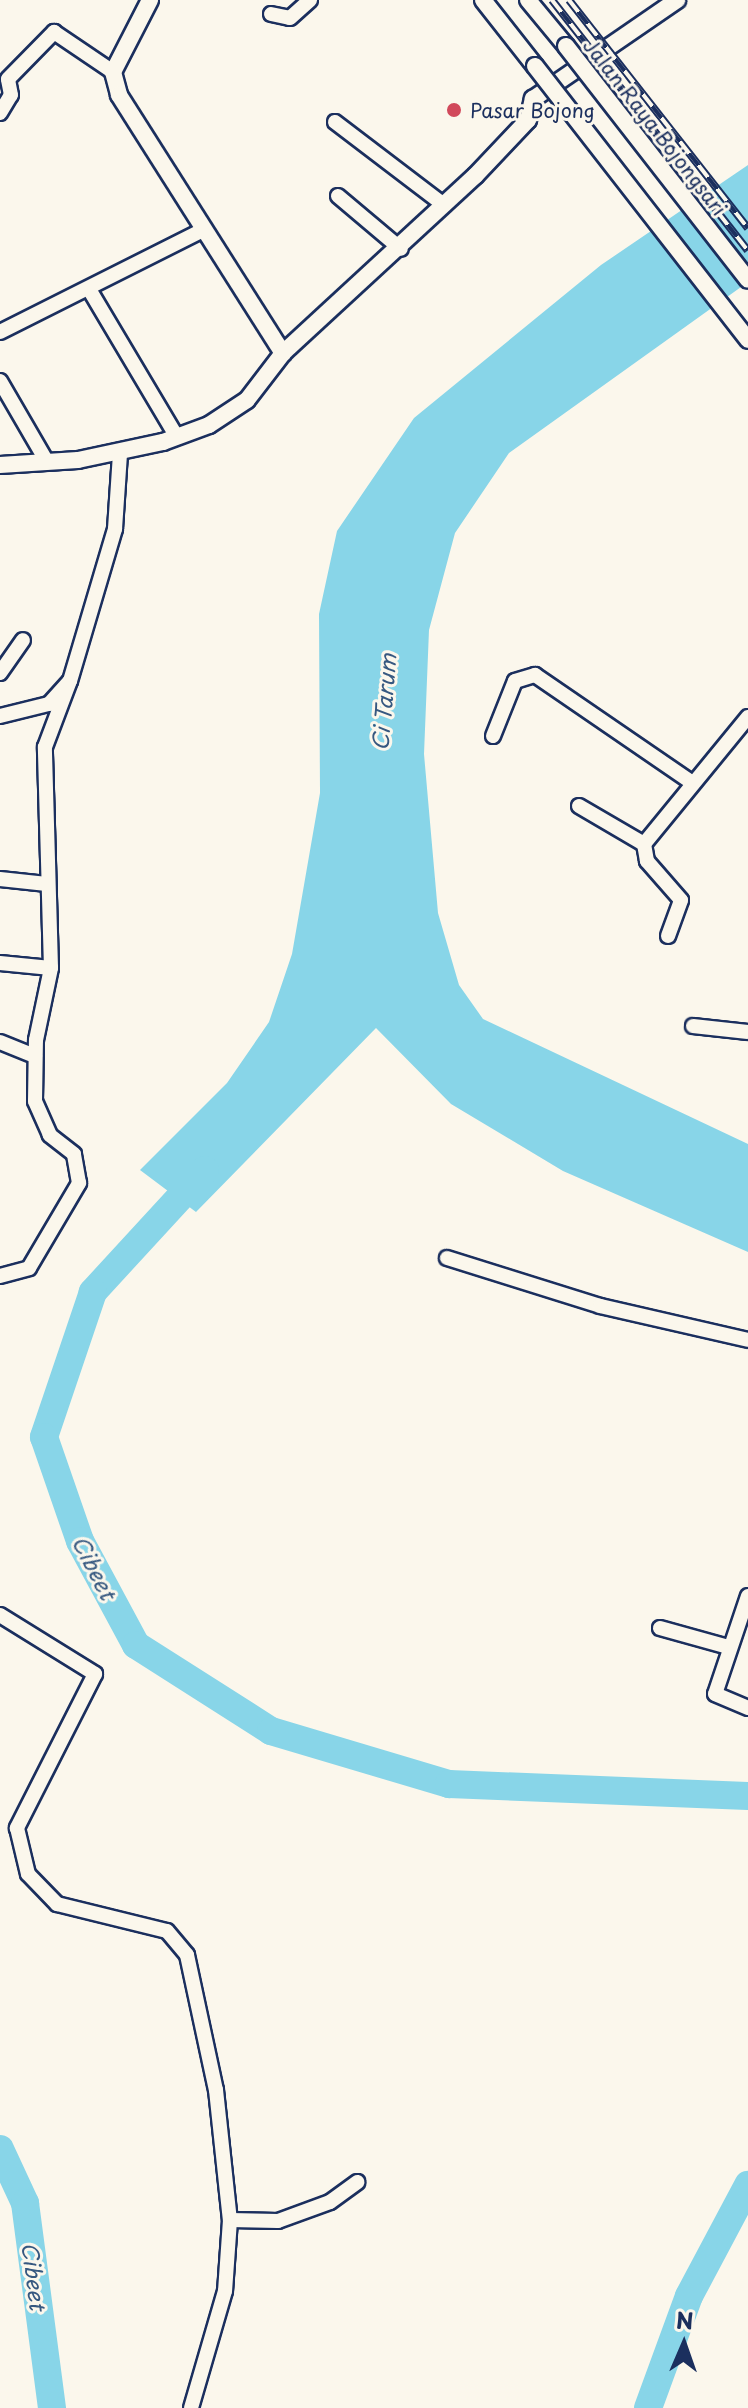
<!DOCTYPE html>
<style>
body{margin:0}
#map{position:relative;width:748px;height:2408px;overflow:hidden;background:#fbf7ec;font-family:"Playpen Sans",sans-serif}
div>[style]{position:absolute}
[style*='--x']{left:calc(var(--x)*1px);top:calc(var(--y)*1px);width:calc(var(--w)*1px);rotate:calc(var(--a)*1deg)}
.water>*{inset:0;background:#88d5e8}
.river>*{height:28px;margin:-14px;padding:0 14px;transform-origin:14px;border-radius:14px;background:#88d5e8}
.roads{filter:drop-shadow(2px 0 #1b2f5e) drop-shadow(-2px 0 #1b2f5e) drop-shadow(0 2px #1b2f5e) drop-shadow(0 -2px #1b2f5e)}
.minor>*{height:14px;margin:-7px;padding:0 7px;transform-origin:7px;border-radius:7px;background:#fbf7ec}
.tertiary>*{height:16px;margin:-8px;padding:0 8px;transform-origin:8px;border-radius:8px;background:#fbf7ec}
.rail>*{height:8px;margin-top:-4px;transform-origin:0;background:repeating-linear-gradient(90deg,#fbf7ec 0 15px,#1b2f5e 0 30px);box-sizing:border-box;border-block:2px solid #1b2f5e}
.bridges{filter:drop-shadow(2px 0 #1b2f5e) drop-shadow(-2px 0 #1b2f5e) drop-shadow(0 2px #1b2f5e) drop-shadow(0 -2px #1b2f5e)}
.tertiary-bridge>*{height:16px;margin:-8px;padding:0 8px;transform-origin:8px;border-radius:8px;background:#fbf7ec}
.dots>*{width:22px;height:22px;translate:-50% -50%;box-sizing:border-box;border:4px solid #fbf7ec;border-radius:50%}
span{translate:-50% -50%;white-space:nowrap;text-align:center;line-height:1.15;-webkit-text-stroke:6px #fbf7ec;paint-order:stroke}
.poi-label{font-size:20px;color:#1b2f5e}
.left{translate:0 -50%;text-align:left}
.street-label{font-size:20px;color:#1b2f5e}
.water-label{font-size:22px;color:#365880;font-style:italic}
.north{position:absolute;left:644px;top:2304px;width:80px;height:80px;-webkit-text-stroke:6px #fbf7ec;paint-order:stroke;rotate:2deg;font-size:22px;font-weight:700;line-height:32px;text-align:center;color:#1b2f5e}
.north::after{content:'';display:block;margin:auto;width:28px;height:36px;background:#1b2f5e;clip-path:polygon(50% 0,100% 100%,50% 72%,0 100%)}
</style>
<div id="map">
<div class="water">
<div style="clip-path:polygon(748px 165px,748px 282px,509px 453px,455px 533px,429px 630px,424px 754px,438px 913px,459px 985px,483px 1019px,748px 1144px,748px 1252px,563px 1171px,451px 1104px,376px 1028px,196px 1212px,140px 1170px,227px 1083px,269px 1022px,292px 954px,320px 793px,319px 614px,337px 531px,414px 418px,601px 265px)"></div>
</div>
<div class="river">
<div style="--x:205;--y:1170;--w:166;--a:132.6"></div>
<div style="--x:93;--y:1292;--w:153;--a:108.7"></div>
<div style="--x:44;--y:1437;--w:110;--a:70.9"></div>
<div style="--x:80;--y:1541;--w:118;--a:61.7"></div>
<div style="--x:136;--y:1645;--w:160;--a:32.5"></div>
<div style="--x:271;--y:1731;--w:186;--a:16.6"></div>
<div style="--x:449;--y:1784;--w:299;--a:2.3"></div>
<div style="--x:0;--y:2149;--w:60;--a:65.2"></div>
<div style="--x:25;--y:2203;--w:207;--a:82.5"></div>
<div style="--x:648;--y:2408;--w:119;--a:-69.9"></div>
<div style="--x:689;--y:2296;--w:126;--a:-62"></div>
</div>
<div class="roads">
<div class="minor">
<div style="--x:271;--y:14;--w:19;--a:12"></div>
<div style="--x:290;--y:18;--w:27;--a:-42"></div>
<div style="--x:8;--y:79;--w:66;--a:-45.6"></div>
<div style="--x:54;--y:32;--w:71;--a:34.1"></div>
<div style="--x:0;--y:113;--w:21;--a:-59"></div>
<div style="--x:11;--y:95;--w:16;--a:-101"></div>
<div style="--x:335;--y:122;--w:137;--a:37.3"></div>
<div style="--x:338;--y:196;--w:82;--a:40.1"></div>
<div style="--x:89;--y:289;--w:172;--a:59.3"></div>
<div style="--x:0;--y:332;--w:225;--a:-26.7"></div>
<div style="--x:0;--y:381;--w:94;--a:59.9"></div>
<div style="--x:0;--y:673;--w:40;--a:-55.1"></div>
<div style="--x:0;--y:716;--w:50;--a:-13.8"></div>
<div style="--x:49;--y:704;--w:31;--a:-48"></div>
<div style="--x:70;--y:681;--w:159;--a:-73.5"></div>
<div style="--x:115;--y:529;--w:76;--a:-86.2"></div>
<div style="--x:493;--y:736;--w:59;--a:-68.2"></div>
<div style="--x:515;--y:681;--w:21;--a:-17"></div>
<div style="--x:535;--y:675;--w:191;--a:34.4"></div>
<div style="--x:579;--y:806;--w:75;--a:30.3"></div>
<div style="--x:0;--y:879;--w:47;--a:6.1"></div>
<div style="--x:668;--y:936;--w:38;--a:-70"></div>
<div style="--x:681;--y:900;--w:52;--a:-131.1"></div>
<div style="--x:647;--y:861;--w:17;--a:-100"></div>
<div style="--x:644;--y:844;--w:164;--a:-50.7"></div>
<div style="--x:0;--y:963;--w:51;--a:5.6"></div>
<div style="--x:693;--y:1026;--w:55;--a:6.2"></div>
<div style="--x:0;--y:1042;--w:38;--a:22"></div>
<div style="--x:447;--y:1258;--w:160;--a:17.4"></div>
<div style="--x:600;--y:1306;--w:152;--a:12.9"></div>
<div style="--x:0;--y:1276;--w:30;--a:-15"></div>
<div style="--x:29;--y:1268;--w:99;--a:-59.5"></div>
<div style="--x:79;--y:1183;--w:29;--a:-100"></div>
<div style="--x:74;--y:1154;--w:31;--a:-142"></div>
<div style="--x:50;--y:1135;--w:37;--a:-114"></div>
<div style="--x:35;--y:1101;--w:61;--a:-89.1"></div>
<div style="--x:36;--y:1040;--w:74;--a:-78.2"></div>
<div style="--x:51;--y:968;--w:221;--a:-91.6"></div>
<div style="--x:45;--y:747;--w:71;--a:-69.3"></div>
<div style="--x:748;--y:1596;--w:103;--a:108.6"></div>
<div style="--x:715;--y:1694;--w:36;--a:23"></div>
<div style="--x:0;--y:1615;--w:112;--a:31.8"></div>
<div style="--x:95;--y:1674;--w:173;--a:116.9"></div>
<div style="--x:17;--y:1828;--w:47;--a:76.6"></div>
<div style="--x:28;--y:1874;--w:42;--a:46"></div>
<div style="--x:57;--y:1904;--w:113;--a:13.8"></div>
<div style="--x:167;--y:1931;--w:31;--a:50"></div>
<div style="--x:187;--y:1955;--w:138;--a:77.9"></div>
<div style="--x:216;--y:2090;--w:131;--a:83.9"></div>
<div style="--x:230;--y:2220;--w:71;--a:94"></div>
<div style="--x:225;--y:2291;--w:122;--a:106.2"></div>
<div style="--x:660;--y:1628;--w:71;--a:15.6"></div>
<div style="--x:230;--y:2220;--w:48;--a:1.2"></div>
<div style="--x:278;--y:2221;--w:55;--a:-20.1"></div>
<div style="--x:330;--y:2202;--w:34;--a:-36"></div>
</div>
<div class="tertiary">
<div style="--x:150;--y:0;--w:81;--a:117.2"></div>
<div style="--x:113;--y:72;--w:24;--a:75"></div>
<div style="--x:119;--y:95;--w:306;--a:57.6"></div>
<div style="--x:483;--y:0;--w:84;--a:51.8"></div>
<div style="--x:528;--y:0;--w:60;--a:50.4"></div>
<div style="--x:0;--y:465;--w:78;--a:-3.7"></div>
<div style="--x:78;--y:460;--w:87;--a:-12"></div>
<div style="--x:163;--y:442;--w:49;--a:-20.3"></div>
<div style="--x:209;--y:425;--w:45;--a:-33.3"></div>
<div style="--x:247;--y:400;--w:59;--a:-52.5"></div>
<div style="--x:283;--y:353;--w:261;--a:-42.7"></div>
<div style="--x:475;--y:176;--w:77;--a:-46.6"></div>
<div style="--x:528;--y:120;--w:22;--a:-77"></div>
<div style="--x:533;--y:99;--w:175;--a:-34.5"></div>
</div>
</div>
<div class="rail">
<div style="--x:552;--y:0;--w:318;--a:52"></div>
<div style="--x:569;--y:0;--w:290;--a:51.9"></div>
</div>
<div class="bridges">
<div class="tertiary-bridge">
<div style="--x:566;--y:46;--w:296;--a:52.1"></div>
<div style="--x:535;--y:66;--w:347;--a:52.1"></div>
</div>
</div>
<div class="dots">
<div style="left:454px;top:110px;background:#d1495b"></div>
</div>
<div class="poi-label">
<span class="left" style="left:470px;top:110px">Pasar Bojong</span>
</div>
<div class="street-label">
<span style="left:655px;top:127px;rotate:52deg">Jalan Raya Bojongsari</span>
</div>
<div class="water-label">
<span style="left:383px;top:702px;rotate:-85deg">Ci Tarum</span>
<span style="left:95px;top:1567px;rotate:63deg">Cibeet</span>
<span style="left:35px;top:2276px;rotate:83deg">Cibeet</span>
</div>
<div class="north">N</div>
</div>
